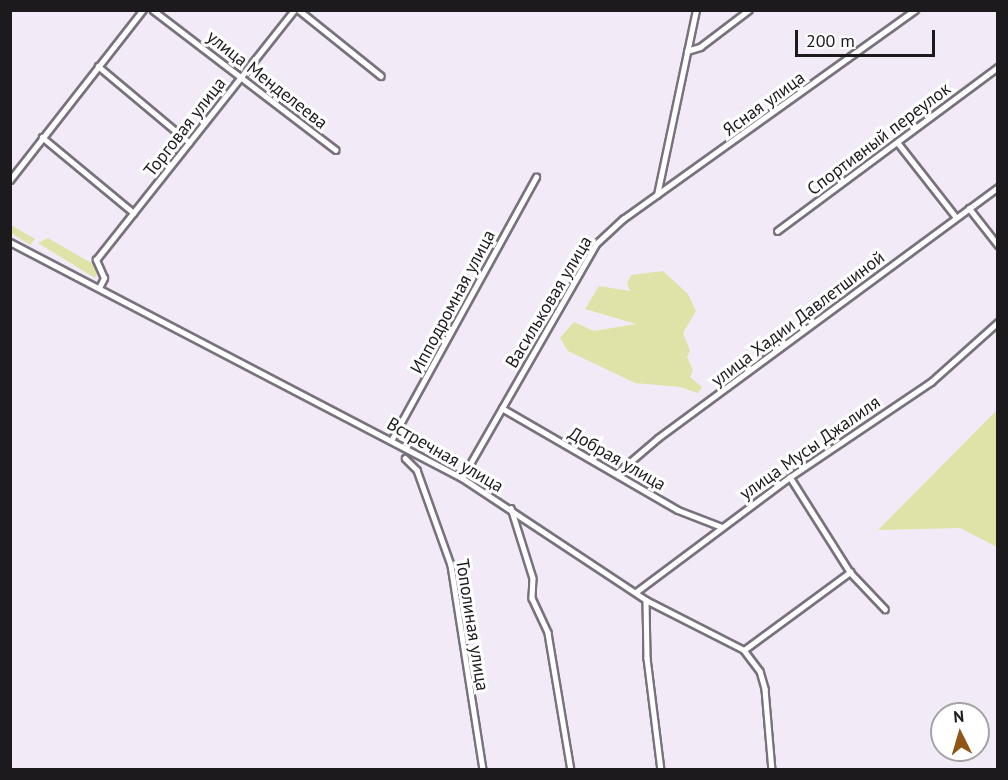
<!DOCTYPE html>
<meta charset="utf-8">
<style>
body{margin:0}
#map{position:relative;width:1008px;height:780px;overflow:hidden;background:#f3eaf7;font-family:"PT Sans",sans-serif}
div>[style]{position:absolute}
[style*='--x']{left:calc(var(--x)*1px);top:calc(var(--y)*1px);width:calc(var(--w)*1px);rotate:calc(var(--a)*1deg)}
.green>*{inset:0;background:#dfe3a7}
.roads{filter:drop-shadow(2px 0 #79727d) drop-shadow(-2px 0 #79727d) drop-shadow(0 2px #79727d) drop-shadow(0 -2px #79727d)}
.minor>*{height:4.5px;margin:-2.25px;padding:0 2.25px;transform-origin:2.25px;border-radius:2.25px;background:#fff}
span{translate:-50% -50%;white-space:nowrap;text-align:center;line-height:1.15;-webkit-text-stroke:6px #fff;paint-order:stroke}
.street-label{font-size:18px;color:#1d1a1e}
.frame{position:absolute;inset:0;border:12px solid #1d1a1e;pointer-events:none}
.north{position:absolute;left:930px;top:702px;width:60px;height:60px;box-sizing:border-box;background:#fff;border:2px solid #a5a3a5;border-radius:50%;rotate:355deg;font-size:16px;font-weight:700;line-height:24px;text-align:center;color:#1d1a1e}
.north::after{content:'';display:block;margin:auto;width:21px;height:27px;background:#915515;clip-path:polygon(50% 0,100% 100%,50% 72%,0 100%)}
.scale{position:absolute;left:795px;top:30px;width:140px;height:27px;box-sizing:border-box;border:3px solid #1d1a1e;border-top:0;padding-left:8px;font-size:18px;line-height:21px;white-space:nowrap;color:#1d1a1e;-webkit-text-stroke:4px #fff;paint-order:stroke}
</style>
<div id="map">
<div class="green">
<div style="clip-path:polygon(10px 225px,11px 225px,35px 239px,30px 245px,11px 233px)"></div>
<div style="clip-path:polygon(48px 238px,100px 268px,95px 278px,38px 243px)"></div>
<div style="clip-path:polygon(663px 271px,688px 294px,696px 311px,683px 333px,690px 351px,687px 357px,693px 370px,690px 377px,702px 387px,698px 393px,680px 387px,635px 383px,568px 351px,560px 338px,574px 322px,594px 331px,636px 324px,585px 309px,599px 286px,630px 291px,627px 283px,631px 275px)"></div>
<div style="clip-path:polygon(997px 410px,997px 547px,960px 528px,878px 530px)"></div>
</div>
<div class="roads">
<div class="minor">
<div style="--x:153;--y:10;--w:230;--a:37.4"></div>
<div style="--x:299;--y:10;--w:105;--a:38.8"></div>
<div style="--x:687;--y:51;--w:14;--a:-17"></div>
<div style="--x:700;--y:47;--w:61;--a:-37.1"></div>
<div style="--x:98;--y:66;--w:119;--a:39.9"></div>
<div style="--x:42;--y:137;--w:119;--a:39.6"></div>
<div style="--x:898;--y:143;--w:94;--a:51.9"></div>
<div style="--x:10;--y:180;--w:216;--a:-52"></div>
<div style="--x:657;--y:195;--w:189;--a:-78.1"></div>
<div style="--x:969;--y:208;--w:47;--a:51.9"></div>
<div style="--x:777;--y:231;--w:275;--a:-36.6"></div>
<div style="--x:10;--y:242;--w:510;--a:27.57"></div>
<div style="--x:462;--y:478;--w:221;--a:33.5"></div>
<div style="--x:646;--y:600;--w:110;--a:27"></div>
<div style="--x:744;--y:650;--w:26;--a:53"></div>
<div style="--x:760;--y:671;--w:19;--a:74"></div>
<div style="--x:765;--y:689;--w:81;--a:85.1"></div>
<div style="--x:100;--y:286;--w:9;--a:-63"></div>
<div style="--x:104;--y:278;--w:20;--a:-114"></div>
<div style="--x:96;--y:260;--w:319;--a:-51.6"></div>
<div style="--x:502;--y:408;--w:203;--a:30.1"></div>
<div style="--x:678;--y:510;--w:47;--a:21.1"></div>
<div style="--x:392;--y:439;--w:299;--a:-61.2"></div>
<div style="--x:405;--y:458;--w:17;--a:45"></div>
<div style="--x:417;--y:470;--w:101;--a:70.3"></div>
<div style="--x:451;--y:565;--w:207;--a:81.1"></div>
<div style="--x:616;--y:474;--w:55;--a:-40.6"></div>
<div style="--x:658;--y:438;--w:423;--a:-36.4"></div>
<div style="--x:790;--y:477;--w:112;--a:57.7"></div>
<div style="--x:850;--y:572;--w:51;--a:46.6"></div>
<div style="--x:462;--y:478;--w:270;--a:-60.2"></div>
<div style="--x:596;--y:244;--w:37;--a:-43"></div>
<div style="--x:623;--y:219;--w:359;--a:-35.6"></div>
<div style="--x:511;--y:508;--w:73;--a:72.6"></div>
<div style="--x:533;--y:578;--w:20;--a:93"></div>
<div style="--x:532;--y:598;--w:38;--a:65"></div>
<div style="--x:548;--y:633;--w:139;--a:80.5"></div>
<div style="--x:636;--y:592;--w:192;--a:-36.8"></div>
<div style="--x:790;--y:477;--w:170;--a:-34"></div>
<div style="--x:931;--y:382;--w:90;--a:-41.8"></div>
<div style="--x:646;--y:600;--w:58;--a:89"></div>
<div style="--x:647;--y:658;--w:113;--a:82.9"></div>
<div style="--x:744;--y:650;--w:132;--a:-36.3"></div>
</div>
</div>
<div class="street-label">
<span style="left:267px;top:80px;rotate:38deg">улица Менделеева</span>
<span style="left:764px;top:104px;rotate:-36deg">Ясная улица</span>
<span style="left:185px;top:127px;rotate:-52deg">Торговая улица</span>
<span style="left:879px;top:139px;rotate:-37deg">Спортивный переулок</span>
<span style="left:453px;top:302px;rotate:-62deg">Ипподромная улица</span>
<span style="left:549px;top:302px;rotate:-59deg">Васильковая улица</span>
<span style="left:798px;top:319px;rotate:-37deg">улица Хадии Давлетшиной</span>
<span style="left:810px;top:448px;rotate:-35deg">улица Мусы Джалиля</span>
<span style="left:445px;top:455px;rotate:30deg">Встречная улица</span>
<span style="left:617px;top:459px;rotate:30deg">Добрая улица</span>
<span style="left:472px;top:625px;rotate:81deg">Тополиная улица</span>
</div>
<div class="frame"></div>
<div class="north">N</div>
<div class="scale">200 m</div>
</div>
